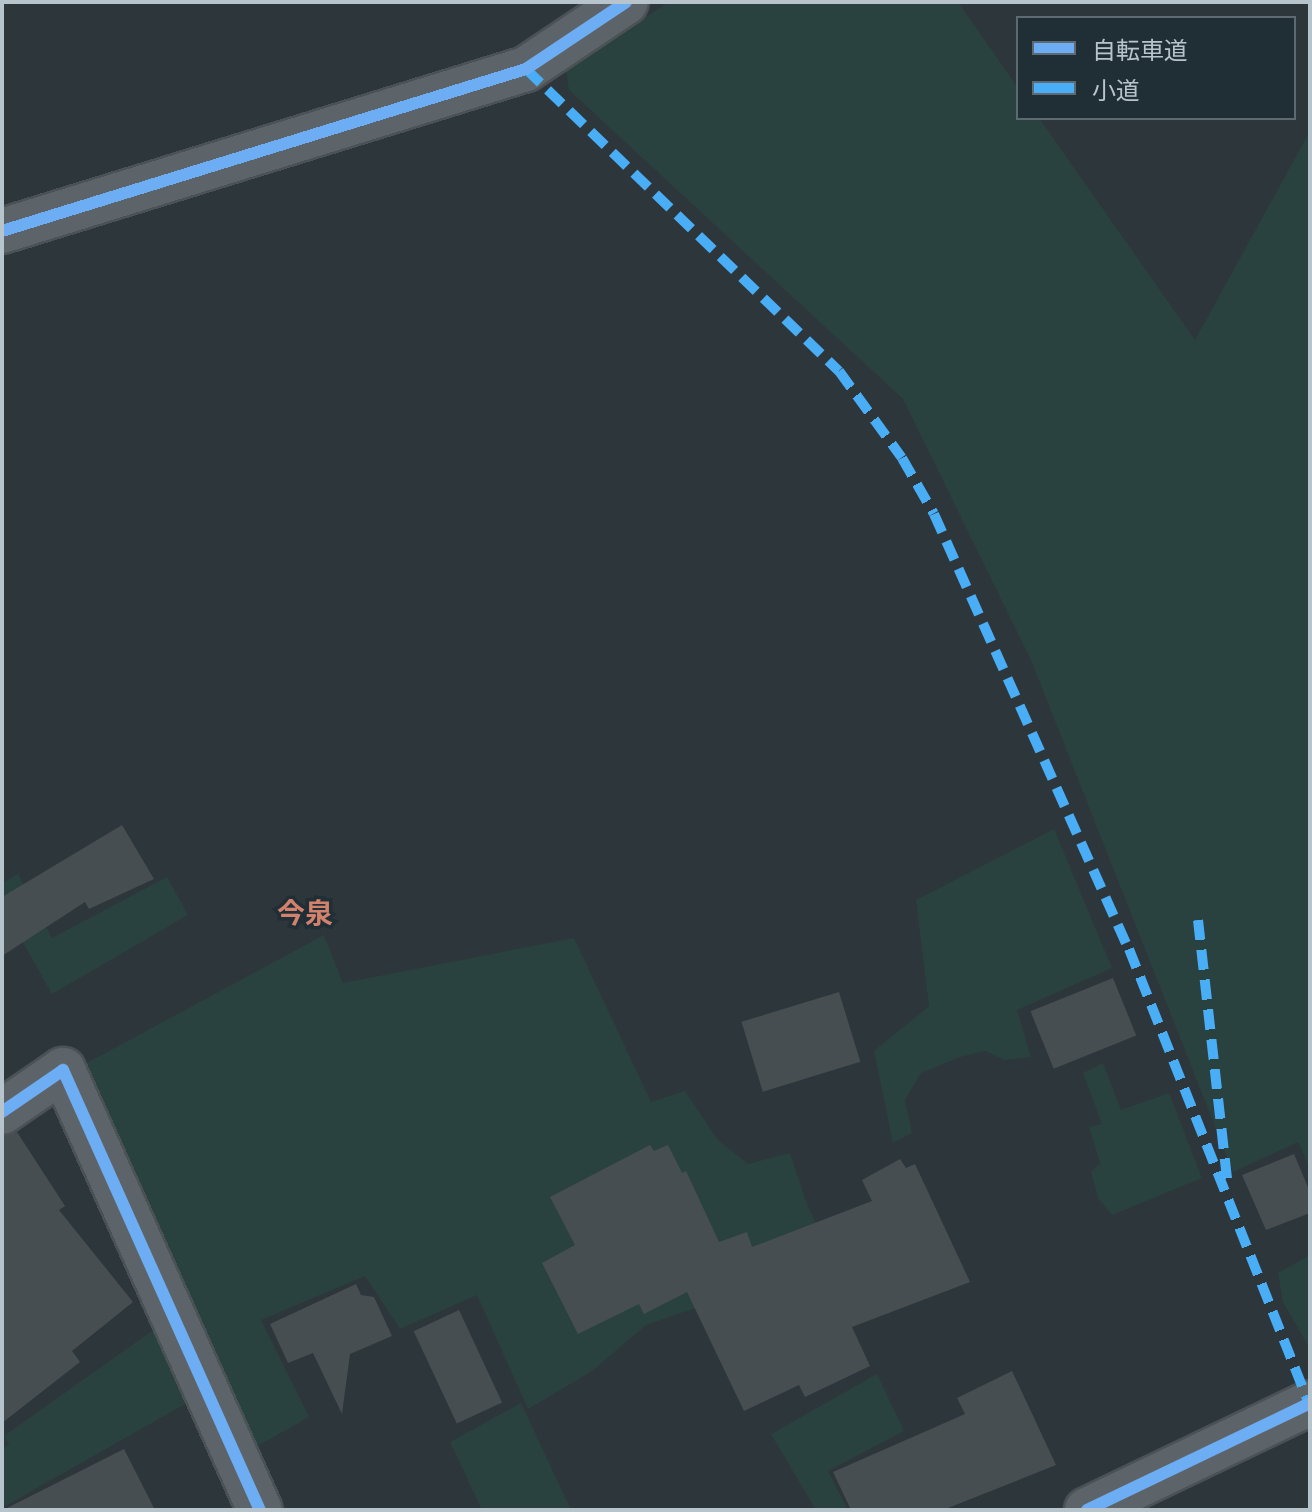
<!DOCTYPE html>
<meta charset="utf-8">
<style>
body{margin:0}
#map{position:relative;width:1312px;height:1512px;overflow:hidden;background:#2d363b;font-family:"Archivo Narrow","Noto Sans JP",sans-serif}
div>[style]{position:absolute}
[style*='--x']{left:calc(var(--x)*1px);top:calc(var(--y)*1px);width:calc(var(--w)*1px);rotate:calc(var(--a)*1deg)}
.green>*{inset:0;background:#2a423f}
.building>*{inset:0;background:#464e52;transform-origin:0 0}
.roads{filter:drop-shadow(2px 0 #4b5255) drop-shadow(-2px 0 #4b5255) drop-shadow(0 2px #4b5255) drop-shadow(0 -2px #4b5255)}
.minor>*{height:44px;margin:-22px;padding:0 22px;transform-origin:22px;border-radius:22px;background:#5d6469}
.quiet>*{height:10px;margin-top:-5px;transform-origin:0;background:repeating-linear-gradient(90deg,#49aef6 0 20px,transparent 0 30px)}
.cycleway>*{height:12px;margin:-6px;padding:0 6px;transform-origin:6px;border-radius:6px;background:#6dadf4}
span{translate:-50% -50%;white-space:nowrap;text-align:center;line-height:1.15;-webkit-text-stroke:7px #202e36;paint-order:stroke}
.quarter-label{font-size:28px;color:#d2816c;font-weight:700}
.frame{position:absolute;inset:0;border:4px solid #b8c4cb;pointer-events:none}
.legend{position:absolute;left:1016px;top:16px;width:280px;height:104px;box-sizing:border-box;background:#202e36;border:2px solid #5d6a72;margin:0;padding:10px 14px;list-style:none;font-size:24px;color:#b8c4cb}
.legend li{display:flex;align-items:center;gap:16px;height:40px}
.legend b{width:40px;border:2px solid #5d6a72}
</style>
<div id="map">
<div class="green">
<div style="clip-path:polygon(669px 2px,958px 2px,1018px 88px,1018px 118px,1039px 118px,1195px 340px,1310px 131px,1310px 1168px,1298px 1142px,1233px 1172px,1031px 660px,903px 399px,569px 90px,566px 69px)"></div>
<div style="clip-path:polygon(1054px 829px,1112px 968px,1017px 1010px,1031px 1057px,1005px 1060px,985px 1051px,960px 1057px,921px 1073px,905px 1100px,912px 1133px,893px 1143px,874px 1051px,929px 1006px,916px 900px)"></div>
<div style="clip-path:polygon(18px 874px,52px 938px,167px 877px,188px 915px,52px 994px,2px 905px,2px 883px)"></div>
<div style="clip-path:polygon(324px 935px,343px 983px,574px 938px,651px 1102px,685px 1091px,718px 1140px,748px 1164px,790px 1153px,808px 1207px,846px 1283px,701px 1306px,646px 1325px,592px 1371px,528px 1409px,477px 1295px,400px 1329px,365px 1276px,261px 1320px,309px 1417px,254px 1448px,85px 1064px)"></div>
<div style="clip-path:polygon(1103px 1063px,1121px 1110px,1169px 1093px,1202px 1178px,1112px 1215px,1098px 1198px,1091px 1172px,1100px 1163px,1089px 1127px,1102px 1124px,1083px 1073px)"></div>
<div style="clip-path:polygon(1310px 1255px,1310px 1349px,1283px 1302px,1278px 1273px)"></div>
<div style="clip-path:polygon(156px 1328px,187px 1403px,2px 1508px,2px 1449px,9px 1444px,4px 1436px)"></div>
<div style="clip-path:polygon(877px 1374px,904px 1431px,828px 1471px,848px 1510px,816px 1510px,771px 1434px)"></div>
<div style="clip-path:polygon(521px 1403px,571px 1510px,482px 1510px,450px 1442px)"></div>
</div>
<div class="building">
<div style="clip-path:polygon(122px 825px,154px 879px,89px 909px,85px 902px,2px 956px,2px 897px)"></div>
<div style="left:1113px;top:978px;width:62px;height:89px;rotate:68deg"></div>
<div style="left:839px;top:992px;width:73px;height:102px;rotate:73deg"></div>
<div style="clip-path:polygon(17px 1132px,65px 1206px,59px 1210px,133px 1302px,72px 1351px,80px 1362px,2px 1423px,2px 1137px)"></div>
<div style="clip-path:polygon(650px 1145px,654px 1151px,668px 1145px,682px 1173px,686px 1171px,719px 1242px,747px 1232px,752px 1247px,872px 1201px,862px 1180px,900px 1159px,906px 1168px,915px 1164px,970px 1282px,852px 1327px,870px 1366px,805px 1397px,799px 1385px,744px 1411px,687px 1292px,644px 1314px,639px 1304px,578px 1334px,542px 1263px,575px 1245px,550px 1197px)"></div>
<div style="clip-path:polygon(1294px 1154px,1310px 1192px,1310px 1213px,1266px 1230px,1242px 1175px)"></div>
<div style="clip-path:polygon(356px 1284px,361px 1295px,374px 1297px,392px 1336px,350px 1354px,342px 1414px,313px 1353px,288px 1363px,270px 1324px)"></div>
<div style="left:459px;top:1310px;width:102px;height:50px;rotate:65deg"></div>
<div style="clip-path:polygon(1012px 1371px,1056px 1465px,943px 1510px,851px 1510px,833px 1472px,965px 1414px,957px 1398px)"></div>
<div style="clip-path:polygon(124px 1449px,155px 1510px,3px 1510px)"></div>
</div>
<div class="roads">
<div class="minor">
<div style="--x:2;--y:231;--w:548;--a:-17.18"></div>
<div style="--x:526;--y:69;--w:120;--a:-33.8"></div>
<div style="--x:2;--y:1112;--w:74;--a:-34.5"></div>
<div style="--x:63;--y:1070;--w:482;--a:65.9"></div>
<div style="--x:1087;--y:1510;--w:247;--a:-25.6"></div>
</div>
</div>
<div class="quiet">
<div style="--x:526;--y:69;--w:435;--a:44"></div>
<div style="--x:839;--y:371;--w:107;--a:54.1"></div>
<div style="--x:902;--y:458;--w:64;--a:60.3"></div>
<div style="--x:934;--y:514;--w:477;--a:65.9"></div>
<div style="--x:1129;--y:949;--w:488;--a:68.4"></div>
<div style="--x:1198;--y:920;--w:269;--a:83.6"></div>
</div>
<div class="cycleway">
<div style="--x:2;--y:231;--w:548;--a:-17.18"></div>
<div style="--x:526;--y:69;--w:120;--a:-33.8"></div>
<div style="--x:2;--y:1112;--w:74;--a:-34.5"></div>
<div style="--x:63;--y:1070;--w:482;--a:65.9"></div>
<div style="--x:1087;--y:1510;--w:247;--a:-25.6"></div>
</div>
<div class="quarter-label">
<span style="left:305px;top:913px">今泉</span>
</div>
<div class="frame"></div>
<ul class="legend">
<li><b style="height:10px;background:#6dadf4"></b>自転車道</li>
<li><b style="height:10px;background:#49aef6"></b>小道</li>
</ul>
</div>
